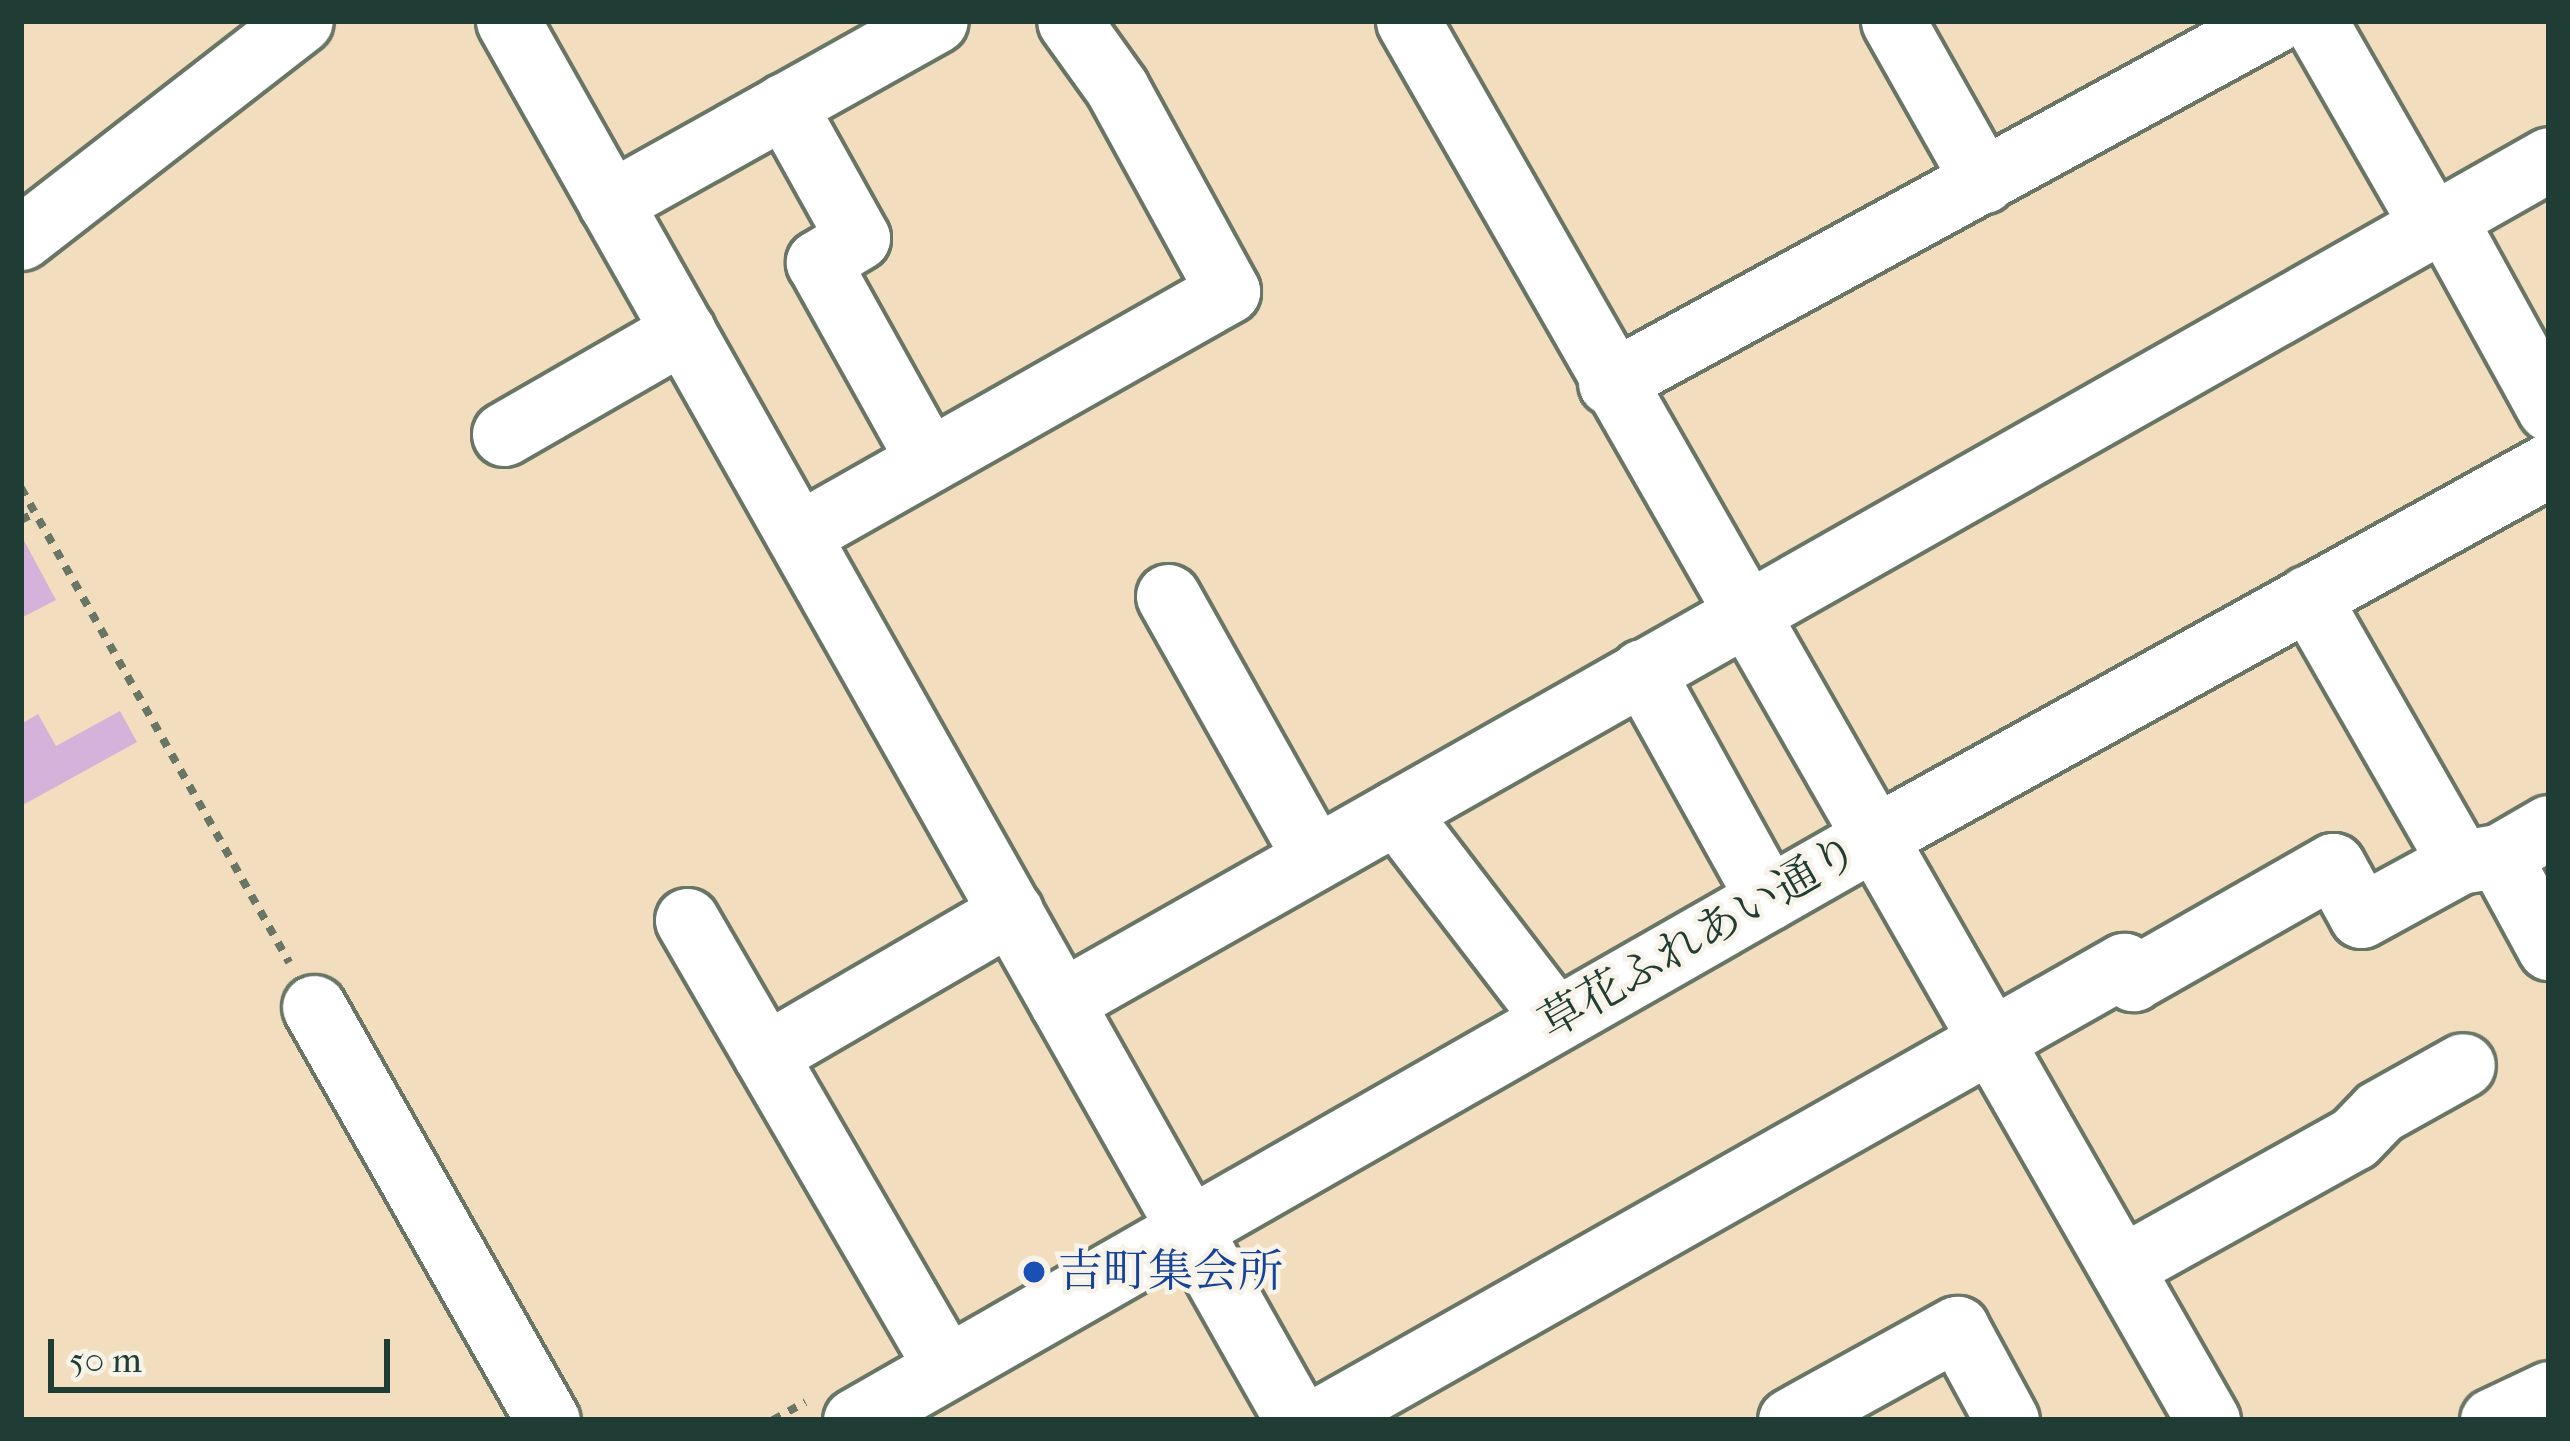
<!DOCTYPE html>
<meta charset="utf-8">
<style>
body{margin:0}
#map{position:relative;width:2570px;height:1441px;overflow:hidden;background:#f2debf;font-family:"IM FELL French Canon","Noto Serif JP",serif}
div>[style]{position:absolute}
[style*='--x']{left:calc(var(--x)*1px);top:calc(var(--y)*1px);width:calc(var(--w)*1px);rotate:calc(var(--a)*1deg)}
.building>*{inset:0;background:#d4b2d9}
.path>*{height:8px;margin-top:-4px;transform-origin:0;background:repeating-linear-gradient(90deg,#697565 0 9px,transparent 0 18px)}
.roads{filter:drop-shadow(3px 0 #697565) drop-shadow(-3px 0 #697565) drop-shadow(0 3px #697565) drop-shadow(0 -3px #697565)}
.minor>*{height:63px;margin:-31.5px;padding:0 31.5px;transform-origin:31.5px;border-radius:31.5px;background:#fff}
.dots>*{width:33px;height:33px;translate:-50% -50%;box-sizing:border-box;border:6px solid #f7f3e8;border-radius:50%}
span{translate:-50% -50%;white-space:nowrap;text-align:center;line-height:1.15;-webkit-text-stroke:9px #f7f3e8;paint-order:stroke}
.street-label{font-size:45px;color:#1f3d34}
.transit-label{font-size:45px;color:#164399}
.left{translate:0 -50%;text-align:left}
.frame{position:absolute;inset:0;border:24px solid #1f3d34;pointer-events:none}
.scale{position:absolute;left:48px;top:1339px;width:342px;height:54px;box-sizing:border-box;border:6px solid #1f3d34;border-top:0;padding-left:15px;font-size:36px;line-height:42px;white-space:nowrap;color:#1f3d34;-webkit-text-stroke:9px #f7f3e8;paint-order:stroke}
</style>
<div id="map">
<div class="building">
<div style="clip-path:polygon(21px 535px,56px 600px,21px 618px)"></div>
<div style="clip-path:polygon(120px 711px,137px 742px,21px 806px,21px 724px,38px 714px,56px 746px)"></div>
</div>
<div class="path">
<div style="--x:21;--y:488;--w:545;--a:60.52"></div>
<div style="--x:21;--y:520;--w:16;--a:-27"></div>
<div style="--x:773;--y:1420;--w:37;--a:-29"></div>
</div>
<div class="roads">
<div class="minor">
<div style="--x:508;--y:21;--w:1606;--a:60.58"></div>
<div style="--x:1408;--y:21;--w:1612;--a:60.24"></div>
<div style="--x:1893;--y:21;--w:184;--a:60.6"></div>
<div style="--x:2315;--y:21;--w:235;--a:60.2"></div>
<div style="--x:784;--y:105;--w:152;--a:60.9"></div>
<div style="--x:858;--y:238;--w:47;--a:149"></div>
<div style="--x:818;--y:262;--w:227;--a:60.9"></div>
<div style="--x:610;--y:203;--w:373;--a:-29.2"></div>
<div style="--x:2444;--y:218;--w:218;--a:61.2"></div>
<div style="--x:21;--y:238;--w:354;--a:-37.8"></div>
<div style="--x:1610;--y:383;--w:756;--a:-28.6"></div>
<div style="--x:504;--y:434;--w:207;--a:-29.9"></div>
<div style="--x:799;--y:534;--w:493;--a:-29.5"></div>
<div style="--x:1228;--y:291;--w:231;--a:-118.7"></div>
<div style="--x:1117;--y:88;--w:82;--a:-125.6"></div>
<div style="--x:1168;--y:596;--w:300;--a:60.7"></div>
<div style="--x:2308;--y:597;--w:305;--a:60.2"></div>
<div style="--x:1642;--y:671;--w:260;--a:61"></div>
<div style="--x:1396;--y:812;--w:261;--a:52.5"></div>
<div style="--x:2499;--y:856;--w:105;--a:61.5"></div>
<div style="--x:687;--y:920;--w:517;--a:59.91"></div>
<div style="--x:1061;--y:1002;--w:1710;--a:-29.53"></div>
<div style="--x:314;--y:1007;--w:475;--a:60.5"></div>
<div style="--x:765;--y:1055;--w:285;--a:-30.2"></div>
<div style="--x:2122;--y:1267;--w:265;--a:-29.1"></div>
<div style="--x:2354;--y:1138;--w:36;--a:-46"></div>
<div style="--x:2379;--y:1112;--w:96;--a:-29.2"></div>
<div style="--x:855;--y:1420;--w:1177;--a:-29.74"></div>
<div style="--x:1877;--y:836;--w:768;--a:-28.9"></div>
<div style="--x:1319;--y:1420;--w:925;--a:-29.48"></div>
<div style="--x:2124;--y:965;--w:17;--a:57"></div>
<div style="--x:2133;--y:979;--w:230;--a:-29.7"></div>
<div style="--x:2333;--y:865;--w:58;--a:61.2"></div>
<div style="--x:2361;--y:916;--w:113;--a:-28.6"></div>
<div style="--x:2460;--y:862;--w:39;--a:-9"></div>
<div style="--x:2499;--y:856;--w:58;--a:-30.1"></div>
<div style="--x:1790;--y:1420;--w:191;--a:-28.9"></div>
<div style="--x:1957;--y:1328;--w:105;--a:61.5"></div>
<div style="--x:2492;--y:1420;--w:63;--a:-25.3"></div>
</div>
</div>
<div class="dots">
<div style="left:1034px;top:1272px;background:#1a4fb4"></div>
</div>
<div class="street-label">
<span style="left:1699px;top:937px;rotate:-30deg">草花ふれあい通り</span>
</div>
<div class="transit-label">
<span class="left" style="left:1058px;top:1272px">吉町集会所</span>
</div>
<div class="frame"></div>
<div class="scale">50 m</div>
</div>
